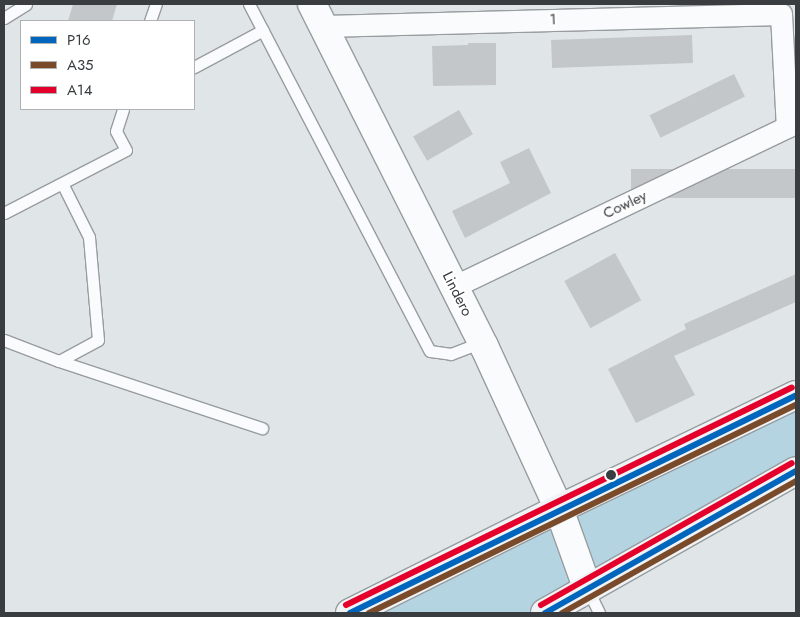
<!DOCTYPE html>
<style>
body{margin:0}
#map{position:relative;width:800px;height:617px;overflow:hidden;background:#e0e6e8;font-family:Jost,sans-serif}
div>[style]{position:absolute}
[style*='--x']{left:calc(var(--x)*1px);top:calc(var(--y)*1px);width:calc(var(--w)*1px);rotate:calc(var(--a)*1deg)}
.green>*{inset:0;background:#b4d4e2}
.building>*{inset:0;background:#c3c7c9;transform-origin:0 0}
.roads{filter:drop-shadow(1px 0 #989c9e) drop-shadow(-1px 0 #989c9e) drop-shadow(0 1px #989c9e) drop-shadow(0 -1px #989c9e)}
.lane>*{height:11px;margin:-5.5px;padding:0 5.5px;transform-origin:5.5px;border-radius:5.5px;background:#fafbfc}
.street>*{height:21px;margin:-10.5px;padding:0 10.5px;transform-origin:10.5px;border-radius:10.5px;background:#fafbfc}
.secondary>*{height:28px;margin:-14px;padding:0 14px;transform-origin:14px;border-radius:14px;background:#fafbfc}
.primary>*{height:28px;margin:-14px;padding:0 14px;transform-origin:14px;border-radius:14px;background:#eff3f5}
.bus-1>*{height:6px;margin:-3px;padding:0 3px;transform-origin:3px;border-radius:3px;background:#0065bd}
.bus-2>*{height:6px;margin:-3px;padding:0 3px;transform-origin:3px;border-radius:3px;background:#7a4b2a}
.bus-3>*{height:6px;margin:-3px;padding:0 3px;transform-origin:3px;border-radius:3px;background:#e4002b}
.dots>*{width:14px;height:14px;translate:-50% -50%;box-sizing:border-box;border:2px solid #fff;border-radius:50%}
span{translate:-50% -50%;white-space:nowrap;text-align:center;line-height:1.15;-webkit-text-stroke:4.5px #fff;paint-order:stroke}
.street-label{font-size:15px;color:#393d3f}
.frame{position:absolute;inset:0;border:5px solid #393d3f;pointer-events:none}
.legend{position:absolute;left:20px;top:20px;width:175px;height:90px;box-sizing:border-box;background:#fff;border:1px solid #b0b1b2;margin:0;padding:6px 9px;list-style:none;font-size:15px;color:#393d3f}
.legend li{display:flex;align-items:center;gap:10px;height:25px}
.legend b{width:25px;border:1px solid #b0b1b2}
</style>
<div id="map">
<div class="green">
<div style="clip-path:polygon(796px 395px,796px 471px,545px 613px,350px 613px)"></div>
</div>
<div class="building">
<div style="clip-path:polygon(73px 4px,117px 4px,112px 21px,68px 21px)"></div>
<div style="left:692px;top:35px;width:28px;height:141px;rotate:88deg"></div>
<div style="clip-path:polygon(468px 43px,496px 43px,496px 85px,433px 86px,432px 46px,468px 45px)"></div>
<div style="left:734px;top:74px;width:25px;height:94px;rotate:64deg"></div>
<div style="left:459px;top:110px;width:28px;height:53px;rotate:60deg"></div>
<div style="clip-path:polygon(529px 148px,551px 193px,465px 238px,452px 211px,510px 183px,500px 162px)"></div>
<div style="left:796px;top:169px;width:29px;height:165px;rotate:90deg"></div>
<div style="left:615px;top:253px;width:54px;height:58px;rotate:61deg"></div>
<div style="clip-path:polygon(796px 274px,796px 302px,674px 356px,695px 395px,636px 423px,608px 369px,686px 329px,684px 324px)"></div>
</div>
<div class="roads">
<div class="lane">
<div style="--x:249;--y:4;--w:391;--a:62.5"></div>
<div style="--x:430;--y:351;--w:21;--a:8"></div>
<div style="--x:451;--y:354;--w:33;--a:-21"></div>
<div style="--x:4;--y:18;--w:26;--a:-32"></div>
<div style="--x:150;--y:21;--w:18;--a:-71"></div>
<div style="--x:194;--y:67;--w:78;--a:-28.2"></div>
<div style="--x:4;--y:213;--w:137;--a:-27.3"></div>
<div style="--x:126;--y:150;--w:21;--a:-118"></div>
<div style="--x:116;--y:131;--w:23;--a:-72"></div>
<div style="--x:4;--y:340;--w:59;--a:20.9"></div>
<div style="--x:59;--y:361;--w:44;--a:-28.3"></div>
<div style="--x:98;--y:340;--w:103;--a:-95"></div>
<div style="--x:89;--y:237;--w:60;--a:-116.6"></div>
<div style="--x:59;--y:361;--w:214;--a:18.3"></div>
<div style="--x:588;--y:590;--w:25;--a:64"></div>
</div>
<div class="street">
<div style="--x:325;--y:26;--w:456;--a:-1.5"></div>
<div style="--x:781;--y:14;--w:113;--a:87"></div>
<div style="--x:453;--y:287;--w:380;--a:-25.6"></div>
</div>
<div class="secondary">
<div style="--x:312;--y:4;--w:383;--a:63.3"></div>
<div style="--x:484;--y:346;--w:179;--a:65.3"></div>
<div style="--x:559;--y:509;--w:86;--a:70.3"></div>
</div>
<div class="primary">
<div style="--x:350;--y:613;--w:233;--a:-26.5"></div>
<div style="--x:559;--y:509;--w:263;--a:-25.7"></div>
<div style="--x:545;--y:613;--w:288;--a:-29.5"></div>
</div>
</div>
<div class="bus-1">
<div style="--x:350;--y:613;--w:496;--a:-26"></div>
<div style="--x:545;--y:613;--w:288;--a:-29.5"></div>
</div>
<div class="bus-2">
<div style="--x:369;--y:613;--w:475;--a:-26"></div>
<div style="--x:562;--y:613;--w:269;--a:-29.4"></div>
</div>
<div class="bus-3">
<div style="--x:346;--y:605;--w:496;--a:-26"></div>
<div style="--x:541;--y:605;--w:288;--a:-29.5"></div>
</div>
<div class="dots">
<div style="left:611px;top:475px;background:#393d3f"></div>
</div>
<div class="street-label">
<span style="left:553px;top:20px;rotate:-2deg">1</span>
<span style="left:625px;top:205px;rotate:-25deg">Cowley</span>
<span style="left:457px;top:294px;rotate:63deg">Lindero</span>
</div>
<div class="frame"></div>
<ul class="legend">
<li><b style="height:6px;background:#0065bd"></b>P16</li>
<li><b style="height:6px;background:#7a4b2a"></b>A35</li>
<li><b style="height:6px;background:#e4002b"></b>A14</li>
</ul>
</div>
